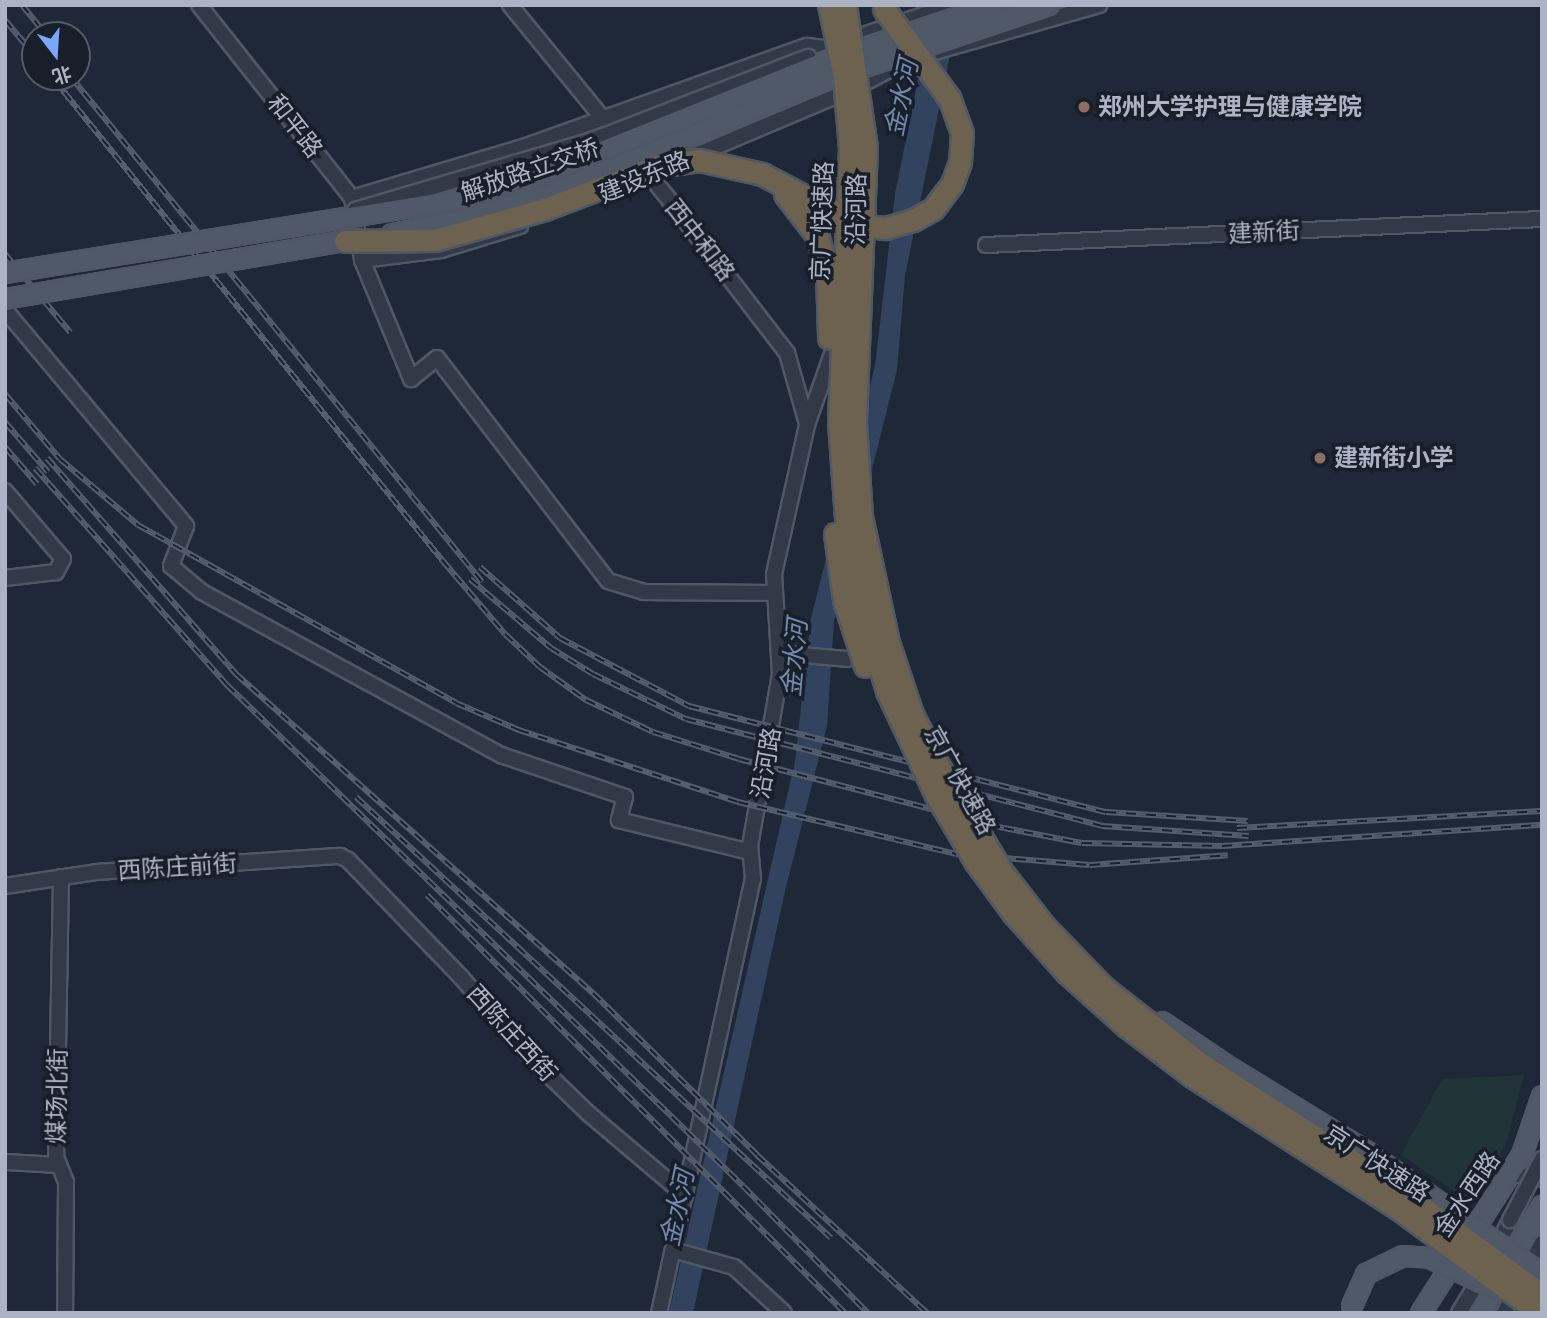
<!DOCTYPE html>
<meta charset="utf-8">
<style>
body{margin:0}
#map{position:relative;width:1547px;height:1318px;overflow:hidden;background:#1f2836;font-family:Helvetica,"Noto Sans SC",sans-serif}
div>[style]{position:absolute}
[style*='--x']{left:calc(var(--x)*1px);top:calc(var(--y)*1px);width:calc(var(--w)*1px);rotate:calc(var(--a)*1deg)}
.green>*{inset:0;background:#213437}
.water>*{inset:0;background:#31435e}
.roads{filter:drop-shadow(2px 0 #505765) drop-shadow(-2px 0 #505765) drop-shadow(0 2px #505765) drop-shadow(0 -2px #505765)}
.minor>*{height:14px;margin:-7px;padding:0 7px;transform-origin:7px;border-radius:7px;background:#323a47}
.major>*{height:18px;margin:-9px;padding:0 9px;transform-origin:9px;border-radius:9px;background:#505967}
.rail>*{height:6px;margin-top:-3px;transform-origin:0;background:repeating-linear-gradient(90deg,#181f2b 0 10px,#545e6e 0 20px);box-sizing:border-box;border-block:2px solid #545e6e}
.bridges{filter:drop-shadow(2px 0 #505765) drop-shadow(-2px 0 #505765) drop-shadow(0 2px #505765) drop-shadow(0 -2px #505765)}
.minor-bridge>*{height:14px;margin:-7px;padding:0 7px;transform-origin:7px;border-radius:7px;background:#323a47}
.major-bridge>*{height:18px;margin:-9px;padding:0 9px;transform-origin:9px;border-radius:9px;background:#505967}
.highway-bridge>*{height:21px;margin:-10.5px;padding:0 10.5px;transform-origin:10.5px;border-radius:10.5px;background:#6d624f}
.dots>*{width:19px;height:19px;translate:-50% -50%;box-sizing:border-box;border:4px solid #181f2b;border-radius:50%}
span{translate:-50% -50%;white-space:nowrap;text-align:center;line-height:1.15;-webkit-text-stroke:7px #181f2b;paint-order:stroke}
.poi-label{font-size:24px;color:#acb4c4;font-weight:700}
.left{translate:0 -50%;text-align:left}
.street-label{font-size:24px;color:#acb4c4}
.water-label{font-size:26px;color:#738aae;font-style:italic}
.frame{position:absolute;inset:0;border:7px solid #acb4c4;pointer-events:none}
.north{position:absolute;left:21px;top:21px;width:70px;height:70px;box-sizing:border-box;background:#181f2b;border:2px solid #535b68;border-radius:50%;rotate:163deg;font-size:19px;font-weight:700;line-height:28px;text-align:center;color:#acb4c4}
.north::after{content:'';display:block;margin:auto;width:24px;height:32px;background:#7aa7fa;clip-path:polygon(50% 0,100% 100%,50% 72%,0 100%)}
</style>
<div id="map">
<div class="green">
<div style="clip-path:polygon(1524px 1075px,1507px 1141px,1478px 1194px,1467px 1200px,1401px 1155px,1442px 1079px)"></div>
</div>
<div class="water">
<div style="clip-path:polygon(933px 5px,960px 5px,905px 276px,897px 370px,834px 621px,827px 726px,785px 891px,693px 1313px,669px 1313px,795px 761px,811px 618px,875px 366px,895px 194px)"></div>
</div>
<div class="roads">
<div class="minor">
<div style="--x:199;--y:5;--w:246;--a:51.6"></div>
<div style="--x:352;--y:198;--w:63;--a:80.8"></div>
<div style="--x:362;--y:260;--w:129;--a:67.6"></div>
<div style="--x:411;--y:379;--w:33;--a:-39"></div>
<div style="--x:437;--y:358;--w:281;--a:52.5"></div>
<div style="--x:608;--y:581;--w:37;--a:17"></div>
<div style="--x:643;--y:592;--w:129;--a:0.4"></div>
<div style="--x:510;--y:5;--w:254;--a:50.7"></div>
<div style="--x:671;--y:202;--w:190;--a:52.5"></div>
<div style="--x:787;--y:353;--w:74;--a:74.3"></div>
<div style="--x:845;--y:41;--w:114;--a:-18.4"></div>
<div style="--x:689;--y:158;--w:180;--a:-22.9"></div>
<div style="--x:855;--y:88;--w:62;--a:-27.8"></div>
<div style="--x:910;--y:59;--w:197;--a:-15.9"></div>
<div style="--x:352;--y:198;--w:175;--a:-16.6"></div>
<div style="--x:520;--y:148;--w:305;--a:-19.6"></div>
<div style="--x:807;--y:46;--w:17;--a:7"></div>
<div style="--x:986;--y:245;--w:557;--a:-2.68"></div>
<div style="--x:362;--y:260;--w:80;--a:-7.2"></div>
<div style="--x:441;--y:250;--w:83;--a:-16.9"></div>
<div style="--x:5;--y:310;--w:282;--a:50"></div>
<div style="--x:186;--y:526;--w:43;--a:110.6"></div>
<div style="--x:171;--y:566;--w:40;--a:40"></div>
<div style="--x:202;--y:592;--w:341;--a:28.6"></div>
<div style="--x:501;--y:755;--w:131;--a:18.7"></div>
<div style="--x:625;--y:797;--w:24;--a:105"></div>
<div style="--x:619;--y:820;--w:135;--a:13.7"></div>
<div style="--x:5;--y:491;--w:89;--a:49.5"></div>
<div style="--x:63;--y:559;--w:15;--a:118"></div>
<div style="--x:56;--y:572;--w:51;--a:173.3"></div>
<div style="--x:779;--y:653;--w:69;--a:5"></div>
<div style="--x:61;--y:877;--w:280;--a:91"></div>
<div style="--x:56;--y:1157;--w:27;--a:68"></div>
<div style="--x:66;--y:1182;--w:131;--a:90.4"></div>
<div style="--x:5;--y:886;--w:92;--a:-8.7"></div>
<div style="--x:96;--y:872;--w:245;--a:-3.8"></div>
<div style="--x:340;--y:856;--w:9;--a:27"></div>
<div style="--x:348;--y:860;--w:163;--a:46"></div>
<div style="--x:461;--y:977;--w:107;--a:49.2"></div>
<div style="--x:531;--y:1058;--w:81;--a:44"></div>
<div style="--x:589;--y:1114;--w:126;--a:40.2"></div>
<div style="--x:5;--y:1162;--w:54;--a:3.2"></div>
<div style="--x:1509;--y:1173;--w:34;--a:10"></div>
<div style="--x:673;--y:1250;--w:63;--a:15.6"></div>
<div style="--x:734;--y:1267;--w:68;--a:42.6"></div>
<div style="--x:1495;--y:1250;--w:34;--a:-63"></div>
<div style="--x:659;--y:1313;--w:444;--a:-77.8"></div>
<div style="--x:753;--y:879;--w:33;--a:-95"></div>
<div style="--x:750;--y:846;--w:175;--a:-80.1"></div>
<div style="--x:780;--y:674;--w:100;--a:-93.4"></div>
<div style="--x:774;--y:574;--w:153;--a:-77.5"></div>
<div style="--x:807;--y:425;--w:88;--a:-70.7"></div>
<div style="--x:1459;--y:1313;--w:44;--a:-58.8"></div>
<div style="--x:1504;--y:1313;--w:80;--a:-61.5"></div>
</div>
<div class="major">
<div style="--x:1162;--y:1022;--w:84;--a:33.9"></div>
<div style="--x:1421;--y:1313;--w:188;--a:-57.4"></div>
<div style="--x:1522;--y:1155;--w:62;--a:-71.3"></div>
<div style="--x:1480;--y:1313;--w:124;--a:-59.9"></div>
</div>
</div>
<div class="rail">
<div style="--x:22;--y:5;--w:38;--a:51"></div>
<div style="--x:5;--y:20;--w:47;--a:50.2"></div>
<div style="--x:52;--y:77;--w:621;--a:51.08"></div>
<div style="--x:442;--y:560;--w:97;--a:49.6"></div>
<div style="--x:505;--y:634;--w:48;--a:43.3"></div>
<div style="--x:540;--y:667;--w:57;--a:35.7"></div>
<div style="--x:586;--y:700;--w:74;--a:25.5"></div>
<div style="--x:653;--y:732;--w:90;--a:17.4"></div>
<div style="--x:739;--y:759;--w:274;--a:14.6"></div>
<div style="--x:1004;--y:828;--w:79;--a:10.9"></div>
<div style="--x:1082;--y:843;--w:140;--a:1.2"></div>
<div style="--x:1222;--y:846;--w:321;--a:-3.8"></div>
<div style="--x:71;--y:77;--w:651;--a:50.86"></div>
<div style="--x:5;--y:254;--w:102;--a:50.2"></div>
<div style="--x:5;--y:394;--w:85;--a:49.8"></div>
<div style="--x:60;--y:459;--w:102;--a:40.2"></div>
<div style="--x:138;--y:525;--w:364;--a:29.2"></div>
<div style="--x:456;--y:703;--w:69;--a:23.2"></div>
<div style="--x:519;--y:730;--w:231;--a:18.2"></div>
<div style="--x:738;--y:802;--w:224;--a:13.4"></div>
<div style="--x:956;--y:854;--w:134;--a:4.7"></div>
<div style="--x:1090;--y:865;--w:138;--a:-4.1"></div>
<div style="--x:5;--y:422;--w:66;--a:49.3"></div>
<div style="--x:5;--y:447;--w:49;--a:49.1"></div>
<div style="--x:47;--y:458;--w:287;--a:48.8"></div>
<div style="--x:236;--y:674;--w:479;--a:41.8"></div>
<div style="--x:593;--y:993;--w:231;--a:44.6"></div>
<div style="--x:757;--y:1155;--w:232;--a:42.9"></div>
<div style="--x:35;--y:468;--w:290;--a:48.5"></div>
<div style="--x:227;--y:685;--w:719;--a:44.15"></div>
<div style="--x:743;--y:1186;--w:178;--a:45.5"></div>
<div style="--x:480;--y:567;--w:107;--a:41.6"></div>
<div style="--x:560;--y:638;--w:146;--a:27.8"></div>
<div style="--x:689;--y:706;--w:430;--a:14.3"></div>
<div style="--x:1106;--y:812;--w:142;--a:3.6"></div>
<div style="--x:470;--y:579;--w:106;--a:40.4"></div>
<div style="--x:551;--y:648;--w:49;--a:31.8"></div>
<div style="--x:593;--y:674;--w:103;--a:25.8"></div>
<div style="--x:686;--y:719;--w:430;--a:14.4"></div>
<div style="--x:1102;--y:826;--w:147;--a:3.9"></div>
<div style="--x:356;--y:797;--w:648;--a:42.87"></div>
<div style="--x:1237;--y:828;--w:305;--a:-3.2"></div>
<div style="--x:427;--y:895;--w:591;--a:45"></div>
</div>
<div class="bridges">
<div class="minor-bridge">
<div style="--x:355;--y:210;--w:245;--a:-16.4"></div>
<div style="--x:590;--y:141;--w:234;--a:-21.1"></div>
<div style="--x:1510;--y:1220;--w:69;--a:-62.3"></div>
</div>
<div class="major-bridge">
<div style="--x:392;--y:234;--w:70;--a:-11.5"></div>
<div style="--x:461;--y:220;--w:94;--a:-16.7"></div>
<div style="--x:551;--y:193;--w:300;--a:-22.3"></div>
<div style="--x:829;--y:79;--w:232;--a:-18.6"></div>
<div style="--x:5;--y:273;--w:451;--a:-9.2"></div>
<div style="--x:450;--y:201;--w:125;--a:-17.3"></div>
<div style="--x:569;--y:164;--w:289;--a:-21.8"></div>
<div style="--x:837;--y:57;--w:166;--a:-18.2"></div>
<div style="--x:5;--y:299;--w:357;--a:-9.7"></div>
<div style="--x:1232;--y:1069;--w:161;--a:31.5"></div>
<div style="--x:1369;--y:1153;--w:211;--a:35"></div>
<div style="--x:1352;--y:1306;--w:35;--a:-66"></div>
<div style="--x:1366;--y:1274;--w:41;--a:-25.9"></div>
<div style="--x:1403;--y:1256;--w:27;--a:4"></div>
<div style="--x:1430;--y:1258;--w:77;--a:25.2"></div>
</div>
<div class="highway-bridge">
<div style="--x:829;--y:5;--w:74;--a:78.2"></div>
<div style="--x:844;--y:77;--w:71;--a:85.2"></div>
<div style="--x:850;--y:148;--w:275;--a:92.3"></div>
<div style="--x:839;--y:423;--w:95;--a:85.8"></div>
<div style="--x:846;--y:518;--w:89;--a:79.7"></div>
<div style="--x:862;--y:606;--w:89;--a:73.6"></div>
<div style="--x:887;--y:691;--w:115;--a:64.8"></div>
<div style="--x:936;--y:795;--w:77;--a:59.4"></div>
<div style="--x:975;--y:861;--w:66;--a:53.7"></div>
<div style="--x:1014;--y:914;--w:79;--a:48.1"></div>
<div style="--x:1067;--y:973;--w:79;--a:41.9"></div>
<div style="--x:1126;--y:1026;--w:83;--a:37.1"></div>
<div style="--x:1192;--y:1076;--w:246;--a:32.7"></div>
<div style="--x:1399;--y:1209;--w:175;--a:36.4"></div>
<div style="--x:845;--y:5;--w:144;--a:81.6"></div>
<div style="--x:866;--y:147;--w:276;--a:92.3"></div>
<div style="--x:855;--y:423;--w:93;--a:86.3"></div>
<div style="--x:861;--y:516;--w:129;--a:77.9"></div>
<div style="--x:888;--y:642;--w:76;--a:71.6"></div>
<div style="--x:912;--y:714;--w:51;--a:63.4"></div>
<div style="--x:935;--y:760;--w:131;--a:59.1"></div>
<div style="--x:1002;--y:872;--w:68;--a:52.1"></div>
<div style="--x:1044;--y:926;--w:85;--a:46"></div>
<div style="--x:1103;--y:987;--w:125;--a:38.2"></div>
<div style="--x:1201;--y:1064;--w:246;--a:32.7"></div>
<div style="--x:1408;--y:1197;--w:166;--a:36.2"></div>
<div style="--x:785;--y:194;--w:54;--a:52.5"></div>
<div style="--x:818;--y:237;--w:37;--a:76"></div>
<div style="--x:827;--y:273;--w:65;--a:88.2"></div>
<div style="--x:345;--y:241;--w:90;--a:-0.6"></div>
<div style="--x:435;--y:240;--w:114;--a:-15.7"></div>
<div style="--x:545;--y:209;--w:121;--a:-20.8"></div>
<div style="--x:658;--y:166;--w:41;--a:-8.3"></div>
<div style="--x:699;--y:160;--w:65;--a:12.5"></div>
<div style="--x:762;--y:174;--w:110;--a:27.7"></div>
<div style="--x:859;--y:225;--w:26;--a:7"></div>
<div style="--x:885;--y:228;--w:29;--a:-16"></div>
<div style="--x:913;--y:220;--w:23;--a:-29"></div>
<div style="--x:933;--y:209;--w:31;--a:-53"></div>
<div style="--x:952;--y:184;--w:23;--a:-70"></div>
<div style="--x:960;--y:162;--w:29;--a:-86"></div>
<div style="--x:962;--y:133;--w:37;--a:-110"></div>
<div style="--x:949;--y:98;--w:110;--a:-126.1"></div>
<div style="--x:835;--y:534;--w:67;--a:82.2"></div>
<div style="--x:844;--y:600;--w:69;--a:72.3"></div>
</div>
</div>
<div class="dots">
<div style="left:1084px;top:107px;background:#8d6e63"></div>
<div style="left:1320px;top:458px;background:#8d6e63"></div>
</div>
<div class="poi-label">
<span class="left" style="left:1098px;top:107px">郑州大学护理与健康学院</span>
<span class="left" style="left:1334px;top:458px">建新街小学</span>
</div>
<div class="street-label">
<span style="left:295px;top:126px;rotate:52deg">和平路</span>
<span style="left:530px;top:170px;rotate:-19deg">解放路立交桥</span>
<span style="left:644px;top:177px;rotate:-23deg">建设东路</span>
<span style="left:856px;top:209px;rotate:-89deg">沿河路</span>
<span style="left:822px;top:221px;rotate:-88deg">京广快速路</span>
<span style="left:1264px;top:232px;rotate:-3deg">建新街</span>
<span style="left:700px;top:240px;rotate:52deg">西中和路</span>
<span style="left:766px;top:763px;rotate:-80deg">沿河路</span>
<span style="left:960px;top:780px;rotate:61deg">京广快速路</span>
<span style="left:177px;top:867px;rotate:-4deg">西陈庄前街</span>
<span style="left:512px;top:1033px;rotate:48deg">西陈庄西街</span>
<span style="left:57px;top:1096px;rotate:-89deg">煤场北街</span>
<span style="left:1377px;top:1163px;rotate:33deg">京广快速路</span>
<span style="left:1467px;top:1194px;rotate:-56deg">金水西路</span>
</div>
<div class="water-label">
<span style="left:902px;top:98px;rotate:-78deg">金水河</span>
<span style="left:795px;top:658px;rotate:-85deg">金水河</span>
<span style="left:678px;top:1208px;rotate:-78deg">金水河</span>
</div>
<div class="frame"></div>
<div class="north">北</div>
</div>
